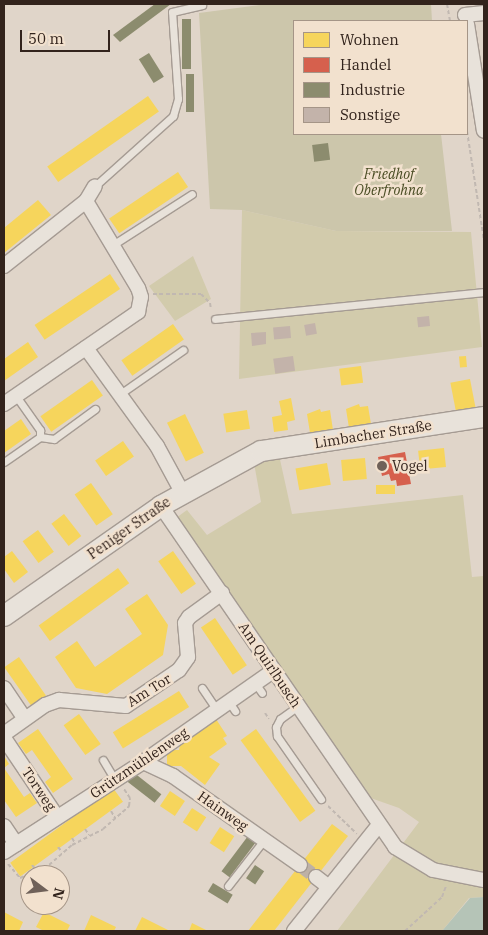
<!DOCTYPE html>
<meta charset="utf-8">
<style>
body{margin:0}
#map{position:relative;width:488px;height:935px;overflow:hidden;background:#e0d5c9;font-family:"IBM Plex Serif",serif}
div>[style]{position:absolute}
[style*='--x']{left:calc(var(--x)*1px);top:calc(var(--y)*1px);width:calc(var(--w)*1px);rotate:calc(var(--a)*1deg)}
.green>*{inset:0;background:#d2cbac}
.cemetery>*{inset:0;background:#ccc6ab}
.water>*{inset:0;background:#b5c4b7}
.homes>*{inset:0;background:#f6d55c;transform-origin:0 0}
.shops>*{inset:0;background:#d6604d}
.industry>*{inset:0;background:#8c8c6e;transform-origin:0 0}
.building>*{inset:0;background:#c3b3aa;transform-origin:0 0}
.street-tunnel>*{height:14px;margin-top:-7px;transform-origin:0;background:repeating-linear-gradient(90deg,#bdb1a6 0 14px,transparent 0 21px)}
.path>*{height:2px;margin-top:-1px;transform-origin:0;background:repeating-linear-gradient(90deg,#c1b8b1 0 4px,transparent 0 6.5px)}
.roads{filter:drop-shadow(1px 0 #a59b93) drop-shadow(-1px 0 #a59b93) drop-shadow(0 1px #a59b93) drop-shadow(0 -1px #a59b93)}
.lane>*{height:7px;margin:-3.5px;padding:0 3.5px;transform-origin:3.5px;border-radius:3.5px;background:#e8e2da}
.street>*{height:14px;margin:-7px;padding:0 7px;transform-origin:7px;border-radius:7px;background:#e8e2da}
.secondary>*{height:20px;margin:-10px;padding:0 10px;transform-origin:10px;border-radius:10px;background:#e8e2da}
.dots>*{width:14px;height:14px;translate:-50% -50%;box-sizing:border-box;border:2px solid #f2e1ce;border-radius:50%}
span{translate:-50% -50%;white-space:nowrap;text-align:center;line-height:1.15;-webkit-text-stroke:5px #f2e1ce;paint-order:stroke}
.park-label{font-size:14px;color:#4a4d24;font-style:italic}
.street-label{font-size:14px;color:#32231c}
.poi-label{font-size:14px;color:#32231c}
.left{translate:0 -50%;text-align:left}
.frame{position:absolute;inset:0;border:5px solid #32231c;pointer-events:none}
.legend{position:absolute;left:293px;top:20px;width:175px;height:115px;box-sizing:border-box;background:#f2e1ce;border:1px solid #a59587;margin:0;padding:6px 9px;list-style:none;font-size:15px;color:#32231c}
.legend li{display:flex;align-items:center;gap:10px;height:25px}
.legend b{width:25px;border:1px solid #a59587}
.north{position:absolute;left:20px;top:865px;width:50px;height:50px;box-sizing:border-box;background:#f2e1ce;border:1px solid #a59587;border-radius:50%;rotate:105deg;font-size:14px;font-weight:700;line-height:20px;text-align:center;color:#32231c}
.north::after{content:'';display:block;margin:auto;width:18px;height:22px;background:#6f6159;clip-path:polygon(50% 0,100% 100%,50% 72%,0 100%)}
.scale{position:absolute;left:20px;top:30px;width:90px;height:22px;box-sizing:border-box;border:2px solid #32231c;border-top:0;padding-left:6px;font-size:15px;line-height:18px;white-space:nowrap;color:#32231c;-webkit-text-stroke:4px #f2e1ce;paint-order:stroke}
</style>
<div id="map">
<div class="green">
<div style="clip-path:polygon(242px 210px,336px 231px,471px 232px,482px 347px,239px 379px)"></div>
<div style="clip-path:polygon(193px 256px,211px 299px,175px 321px,149px 286px)"></div>
<div style="clip-path:polygon(279px 455px,292px 514px,463px 495px,472px 577px,484px 576px,484px 897px,469px 898px,442px 931px,337px 931px,419px 822px,399px 808px,365px 796px,176px 518px,187px 510px,207px 535px,261px 502px,254px 463px)"></div>
</div>
<div class="cemetery">
<div style="clip-path:polygon(268px 4px,431px 4px,432px 21px,294px 21px,294px 134px,441px 134px,452px 231px,336px 231px,242px 210px,210px 209px,199px 13px)"></div>
</div>
<div class="water">
<div style="clip-path:polygon(484px 897px,484px 931px,442px 931px,470px 898px)"></div>
</div>
<div class="homes">
<div style="left:148px;top:96px;width:19px;height:123px;rotate:55deg"></div>
<div style="left:178px;top:172px;width:18px;height:83px;rotate:56deg"></div>
<div style="clip-path:polygon(38px 200px,51px 215px,4px 253px,4px 228px)"></div>
<div style="left:110px;top:274px;width:18px;height:91px;rotate:56deg"></div>
<div style="left:173px;top:324px;width:19px;height:63px;rotate:55deg"></div>
<div style="clip-path:polygon(28px 342px,38px 357px,4px 381px,4px 359px)"></div>
<div style="left:466px;top:356px;width:11px;height:7px;rotate:85deg"></div>
<div style="left:361px;top:366px;width:17px;height:22px;rotate:83deg"></div>
<div style="left:470px;top:379px;width:31px;height:20px;rotate:79deg"></div>
<div style="left:92px;top:380px;width:19px;height:63px;rotate:55deg"></div>
<div style="clip-path:polygon(291px 398px,295px 420px,287px 422px,288px 430px,274px 432px,272px 417px,282px 415px,279px 401px)"></div>
<div style="clip-path:polygon(359px 404px,360px 407px,368px 406px,371px 424px,349px 428px,346px 409px)"></div>
<div style="clip-path:polygon(320px 409px,321px 412px,330px 410px,333px 430px,310px 433px,307px 414px)"></div>
<div style="left:247px;top:410px;width:19px;height:24px;rotate:81deg"></div>
<div style="left:185px;top:414px;width:43px;height:20px;rotate:64deg"></div>
<div style="clip-path:polygon(21px 419px,31px 434px,4px 453px,4px 431px)"></div>
<div style="left:123px;top:441px;width:19px;height:34px;rotate:55deg"></div>
<div style="left:444px;top:448px;width:19px;height:26px;rotate:84deg"></div>
<div style="left:365px;top:458px;width:21px;height:24px;rotate:85deg"></div>
<div style="left:327px;top:463px;width:22px;height:32px;rotate:80deg"></div>
<div style="left:91px;top:483px;width:38px;height:20px;rotate:55deg"></div>
<div style="left:395px;top:485px;width:9px;height:19px;rotate:90deg"></div>
<div style="left:64px;top:514px;width:28px;height:16px;rotate:52deg"></div>
<div style="left:38px;top:530px;width:27px;height:19px;rotate:54deg"></div>
<div style="clip-path:polygon(12px 551px,28px 572px,14px 583px,4px 569px,4px 557px)"></div>
<div style="left:173px;top:551px;width:40px;height:18px;rotate:55deg"></div>
<div style="left:118px;top:568px;width:19px;height:98px;rotate:54deg"></div>
<div style="clip-path:polygon(147px 594px,168px 625px,163px 655px,107px 694px,76px 688px,55px 657px,77px 641px,95px 667px,142px 634px,125px 609px)"></div>
<div style="left:215px;top:618px;width:57px;height:17px;rotate:56deg"></div>
<div style="left:19px;top:657px;width:47px;height:18px;rotate:55deg"></div>
<div style="left:179px;top:691px;width:19px;height:78px;rotate:58deg"></div>
<div style="left:79px;top:714px;width:37px;height:19px;rotate:54deg"></div>
<div style="clip-path:polygon(216px 719px,227px 736px,223px 738px,227px 744px,209px 757px,220px 764px,205px 785px,181px 766px,167px 766px,167px 750px,179px 750px,180px 745px)"></div>
<div style="clip-path:polygon(38px 729px,73px 779px,53px 793px,45px 782px,51px 777px,32px 750px,26px 754px,18px 743px)"></div>
<div style="left:256px;top:729px;width:101px;height:19px;rotate:54deg"></div>
<div style="clip-path:polygon(4px 756px,9px 764px,4px 768px)"></div>
<div style="clip-path:polygon(4px 768px,24px 797px,30px 793px,37px 803px,16px 817px,4px 800px)"></div>
<div style="left:113px;top:788px;width:17px;height:127px;rotate:54deg"></div>
<div style="left:170px;top:791px;width:18px;height:18px;rotate:34deg"></div>
<div style="left:192px;top:808px;width:17px;height:17px;rotate:33deg"></div>
<div style="clip-path:polygon(332px 824px,348px 836px,274px 931px,248px 931px)"></div>
<div style="left:220px;top:827px;width:17px;height:19px;rotate:33deg"></div>
<div style="clip-path:polygon(4px 912px,23px 922px,19px 931px,4px 930px)"></div>
<div style="clip-path:polygon(44px 912px,70px 925px,67px 931px,44px 931px,36px 927px)"></div>
<div style="clip-path:polygon(91px 915px,116px 927px,114px 931px,84px 931px)"></div>
<div style="clip-path:polygon(142px 917px,168px 930px,167px 931px,135px 931px)"></div>
<div style="clip-path:polygon(192px 923px,208px 931px,189px 931px)"></div>
</div>
<div class="shops">
<div style="clip-path:polygon(405px 452px,411px 484px,397px 486px,396px 480px,391px 481px,389px 474px,382px 476px,378px 457px)"></div>
</div>
<div class="industry">
<div style="clip-path:polygon(155px 4px,171px 4px,120px 42px,113px 35px)"></div>
<div style="left:182px;top:19px;width:9px;height:50px"></div>
<div style="left:149px;top:53px;width:28px;height:12px;rotate:58deg"></div>
<div style="left:186px;top:74px;width:8px;height:38px"></div>
<div style="left:328px;top:143px;width:17px;height:16px;rotate:83deg"></div>
<div style="left:133px;top:772px;width:36px;height:11px;rotate:38deg"></div>
<div style="left:248px;top:836px;width:10px;height:44px;rotate:37deg"></div>
<div style="left:255px;top:865px;width:11px;height:16px;rotate:34deg"></div>
<div style="left:213px;top:883px;width:23px;height:10px;rotate:31deg"></div>
</div>
<div class="building">
<div style="left:429px;top:316px;width:10px;height:12px;rotate:84deg"></div>
<div style="left:315px;top:323px;width:11px;height:11px;rotate:80deg"></div>
<div style="left:290px;top:326px;width:12px;height:17px;rotate:85deg"></div>
<div style="clip-path:polygon(266px 332px,266px 344px,252px 346px,251px 333px)"></div>
<div style="left:293px;top:356px;width:15px;height:20px;rotate:82deg"></div>
</div>
<div class="street-tunnel">
<div style="--x:300;--y:865;--w:20;--a:37"></div>
</div>
<div class="path">
<div style="--x:447;--y:4;--w:17;--a:80"></div>
<div style="--x:467;--y:131;--w:111;--a:81.2"></div>
<div style="--x:153;--y:294;--w:48;--a:0"></div>
<div style="--x:201;--y:294;--w:13;--a:45"></div>
<div style="--x:210;--y:303;--w:6;--a:81"></div>
<div style="--x:265;--y:713;--w:7;--a:56"></div>
<div style="--x:328;--y:806;--w:40;--a:44"></div>
<div style="--x:111;--y:811;--w:8;--a:60"></div>
<div style="--x:85;--y:829;--w:7;--a:56"></div>
<div style="--x:72;--y:838;--w:6;--a:59"></div>
<div style="--x:58;--y:847;--w:6;--a:51"></div>
<div style="--x:8;--y:864;--w:18;--a:49"></div>
<div style="--x:20;--y:878;--w:32;--a:-24"></div>
<div style="--x:49;--y:865;--w:30;--a:-41"></div>
<div style="--x:72;--y:845;--w:35;--a:-27"></div>
<div style="--x:103;--y:829;--w:35;--a:-41"></div>
<div style="--x:129;--y:806;--w:8;--a:-83"></div>
<div style="--x:130;--y:798;--w:11;--a:-124"></div>
<div style="--x:32;--y:865;--w:6;--a:51"></div>
<div style="--x:405;--y:931;--w:50;--a:-42.6"></div>
<div style="--x:442;--y:897;--w:12;--a:-70"></div>
</div>
<div class="roads">
<div class="lane">
<div style="--x:95;--y:186;--w:105;--a:-41.9"></div>
<div style="--x:173;--y:116;--w:18;--a:-74"></div>
<div style="--x:178;--y:99;--w:87;--a:-93.9"></div>
<div style="--x:172;--y:12;--w:31;--a:-13"></div>
<div style="--x:111;--y:246;--w:96;--a:-32.7"></div>
<div style="--x:215;--y:319;--w:270;--a:-5.7"></div>
<div style="--x:120;--y:394;--w:77;--a:-34.9"></div>
<div style="--x:16;--y:396;--w:42;--a:54.8"></div>
<div style="--x:40;--y:430;--w:7;--a:90"></div>
<div style="--x:4;--y:462;--w:44;--a:-34.8"></div>
<div style="--x:40;--y:437;--w:14;--a:8"></div>
<div style="--x:54;--y:439;--w:51;--a:-36.2"></div>
<div style="--x:255;--y:683;--w:12;--a:55"></div>
<div style="--x:202;--y:688;--w:27;--a:56"></div>
<div style="--x:229;--y:702;--w:11;--a:56"></div>
<div style="--x:298;--y:706;--w:22;--a:144"></div>
<div style="--x:280;--y:719;--w:9;--a:117"></div>
<div style="--x:276;--y:727;--w:9;--a:84"></div>
<div style="--x:277;--y:736;--w:77;--a:55.1"></div>
<div style="--x:103;--y:760;--w:23;--a:59"></div>
<div style="--x:228;--y:886;--w:58;--a:-52"></div>
</div>
<div class="street">
<div style="--x:465;--y:15;--w:19;--a:-6"></div>
<div style="--x:467;--y:24;--w:108;--a:81"></div>
<div style="--x:4;--y:266;--w:105;--a:-38.4"></div>
<div style="--x:86;--y:201;--w:17;--a:-59"></div>
<div style="--x:86;--y:348;--w:121;--a:54.1"></div>
<div style="--x:157;--y:446;--w:52;--a:61.5"></div>
<div style="--x:4;--y:404;--w:163;--a:-34.5"></div>
<div style="--x:138;--y:312;--w:15;--a:-79"></div>
<div style="--x:141;--y:297;--w:9;--a:-108"></div>
<div style="--x:138;--y:288;--w:101;--a:-120.9"></div>
<div style="--x:161;--y:506;--w:414;--a:55.5"></div>
<div style="--x:395;--y:847;--w:44;--a:31.2"></div>
<div style="--x:433;--y:870;--w:52;--a:11.1"></div>
<div style="--x:4;--y:688;--w:37;--a:56"></div>
<div style="--x:4;--y:734;--w:50;--a:-35.3"></div>
<div style="--x:45;--y:705;--w:15;--a:-20"></div>
<div style="--x:59;--y:700;--w:67;--a:5.1"></div>
<div style="--x:126;--y:706;--w:64;--a:-34.2"></div>
<div style="--x:179;--y:670;--w:16;--a:-55"></div>
<div style="--x:188;--y:657;--w:34;--a:-95"></div>
<div style="--x:185;--y:623;--w:7;--a:-56"></div>
<div style="--x:189;--y:617;--w:41;--a:-36"></div>
<div style="--x:4;--y:738;--w:95;--a:56.1"></div>
<div style="--x:143;--y:762;--w:33;--a:25"></div>
<div style="--x:173;--y:776;--w:155;--a:35"></div>
<div style="--x:4;--y:826;--w:22;--a:56"></div>
<div style="--x:4;--y:852;--w:166;--a:-32.9"></div>
<div style="--x:143;--y:762;--w:159;--a:-35"></div>
<div style="--x:316;--y:877;--w:16;--a:38"></div>
<div style="--x:294;--y:931;--w:134;--a:-51.3"></div>
</div>
<div class="secondary">
<div style="--x:4;--y:616;--w:192;--a:-35"></div>
<div style="--x:161;--y:506;--w:114;--a:-28.8"></div>
<div style="--x:261;--y:451;--w:226;--a:-8.7"></div>
</div>
</div>
<div class="dots">
<div style="left:382px;top:466px;background:#6f6159"></div>
</div>
<div class="park-label">
<span style="left:389px;top:182px">Friedhof<br>Oberfrohna</span>
</div>
<div class="street-label">
<span style="left:373px;top:434px;rotate:-9deg">Limbacher Straße</span>
<span style="left:129px;top:528px;rotate:-35deg">Peniger Straße</span>
<span style="left:270px;top:665px;rotate:56deg">Am Quirlbusch</span>
<span style="left:149px;top:690px;rotate:-32deg">Am Tor</span>
<span style="left:139px;top:763px;rotate:-34deg">Grützmühlenweg</span>
<span style="left:39px;top:789px;rotate:56deg">Torweg</span>
<span style="left:223px;top:811px;rotate:35deg">Hainweg</span>
</div>
<div class="poi-label">
<span class="left" style="left:392px;top:466px">Vogel</span>
</div>
<div class="frame"></div>
<ul class="legend">
<li><b style="height:14px;background:#f6d55c"></b>Wohnen</li>
<li><b style="height:14px;background:#d6604d"></b>Handel</li>
<li><b style="height:14px;background:#8c8c6e"></b>Industrie</li>
<li><b style="height:14px;background:#c3b3aa"></b>Sonstige</li>
</ul>
<div class="north">N</div>
<div class="scale">50 m</div>
</div>
